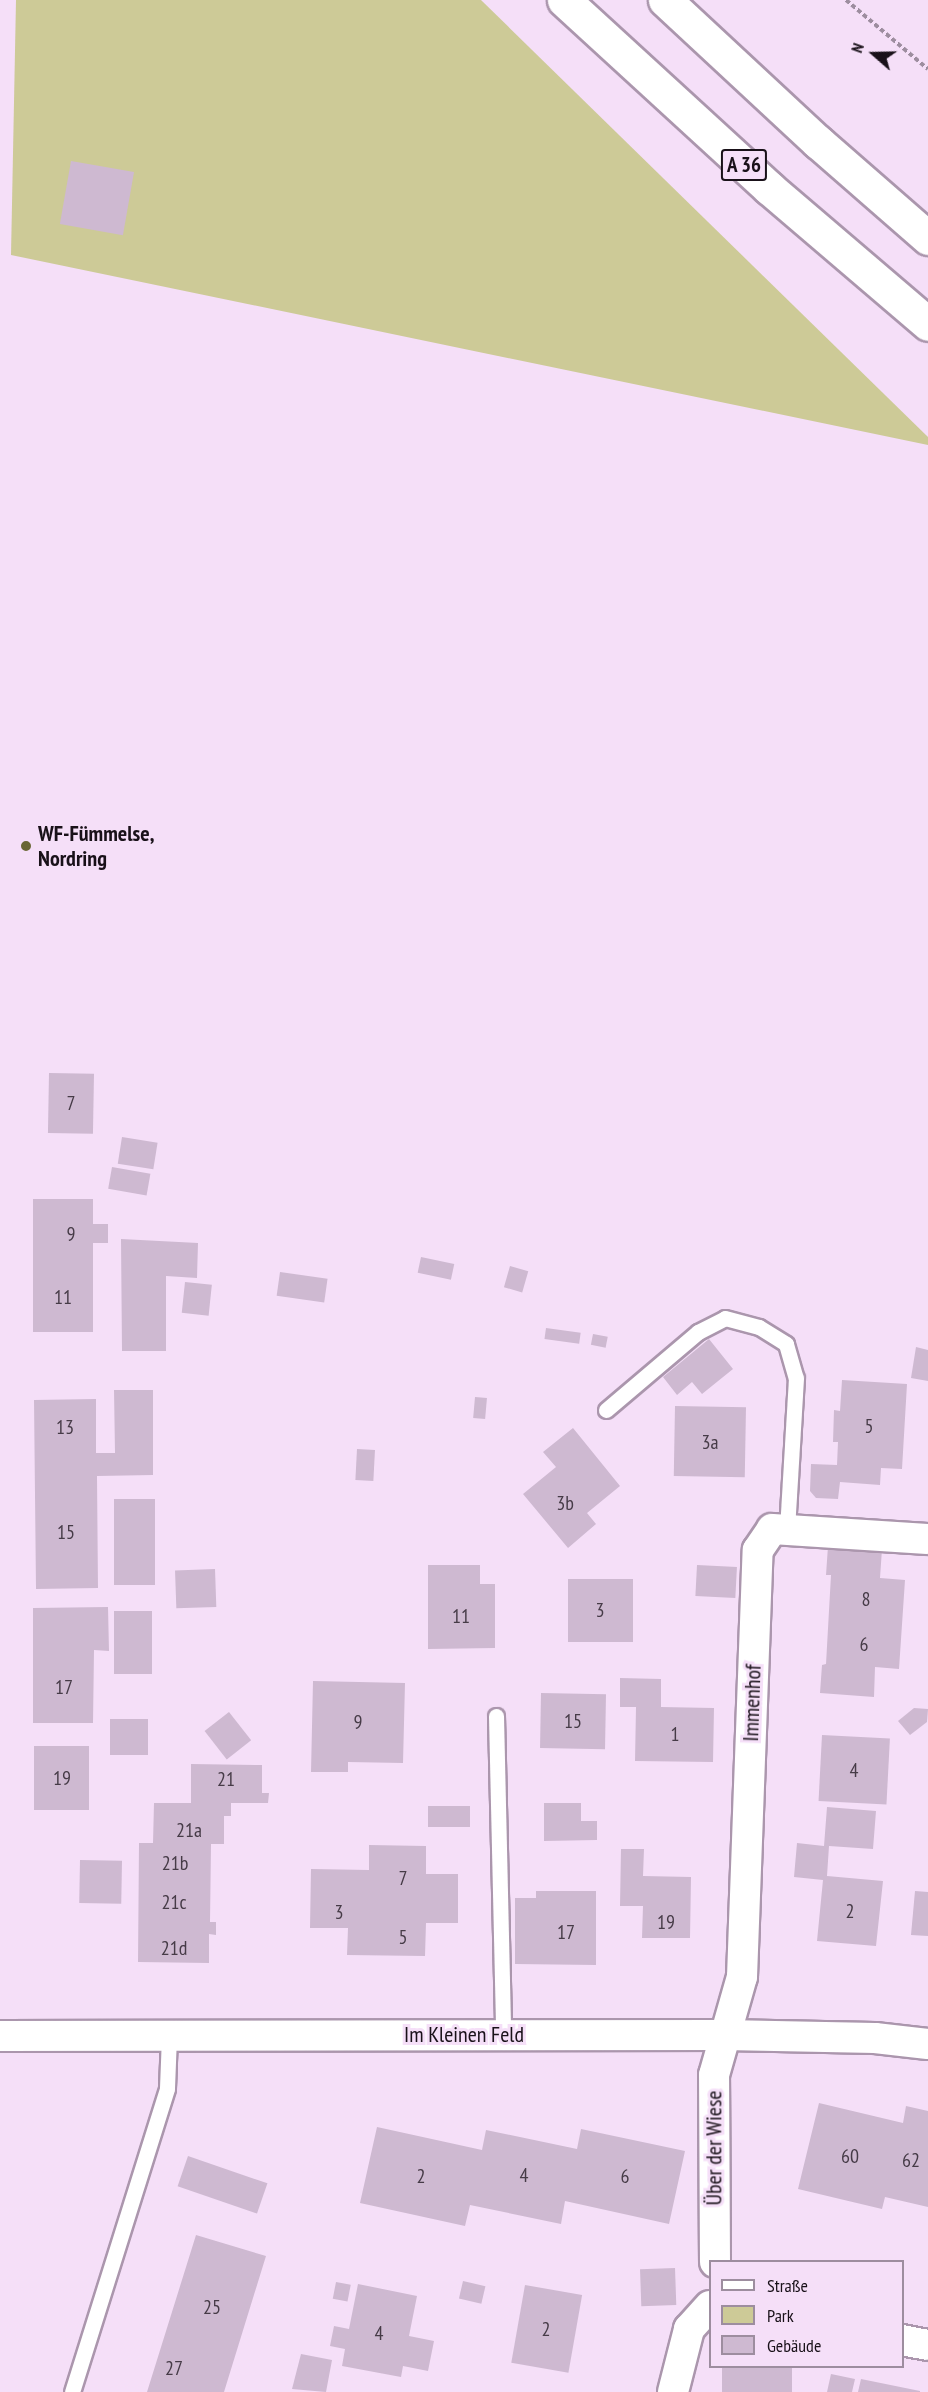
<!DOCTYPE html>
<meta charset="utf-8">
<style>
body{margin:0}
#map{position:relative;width:928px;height:2392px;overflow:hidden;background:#f5dff8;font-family:"PT Sans Narrow",sans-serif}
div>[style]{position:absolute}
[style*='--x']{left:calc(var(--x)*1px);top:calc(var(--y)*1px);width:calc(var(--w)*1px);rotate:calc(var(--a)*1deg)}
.green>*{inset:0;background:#cdca97}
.building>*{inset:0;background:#ceb9d1;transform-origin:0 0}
.path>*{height:4px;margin-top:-2px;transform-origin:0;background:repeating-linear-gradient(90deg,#9d8d9f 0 4.5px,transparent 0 7.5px)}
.roads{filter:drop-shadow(2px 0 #ab96ad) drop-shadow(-2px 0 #ab96ad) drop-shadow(0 2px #ab96ad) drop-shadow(0 -2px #ab96ad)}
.service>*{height:15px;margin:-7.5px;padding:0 7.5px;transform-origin:7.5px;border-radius:7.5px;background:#fff}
.minor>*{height:30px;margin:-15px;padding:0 15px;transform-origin:15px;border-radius:15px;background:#fff}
.motorway>*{height:33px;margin:-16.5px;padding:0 16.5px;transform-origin:16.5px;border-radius:16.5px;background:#fff}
.dots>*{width:16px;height:16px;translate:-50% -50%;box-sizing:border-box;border:3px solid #f5dff8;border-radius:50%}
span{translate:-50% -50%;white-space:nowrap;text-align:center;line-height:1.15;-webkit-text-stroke:6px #f5dff8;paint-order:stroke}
.number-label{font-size:20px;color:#463b47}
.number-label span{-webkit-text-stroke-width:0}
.shield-label span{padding:2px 4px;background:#f5dff8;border:2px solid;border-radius:4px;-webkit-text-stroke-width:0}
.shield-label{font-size:21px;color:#191119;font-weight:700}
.poi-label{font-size:22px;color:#191119;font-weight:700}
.left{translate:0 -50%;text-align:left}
.street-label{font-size:22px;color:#191119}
.legend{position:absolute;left:709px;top:2260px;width:195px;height:108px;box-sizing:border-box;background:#f5dff8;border:2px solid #9d8d9f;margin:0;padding:8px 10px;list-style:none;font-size:18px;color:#191119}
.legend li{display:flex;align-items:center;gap:12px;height:30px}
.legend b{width:30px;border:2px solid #9d8d9f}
.north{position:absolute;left:844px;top:24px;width:60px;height:60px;-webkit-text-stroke:4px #f5dff8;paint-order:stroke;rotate:290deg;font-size:16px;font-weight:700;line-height:24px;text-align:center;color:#191119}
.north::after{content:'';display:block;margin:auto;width:21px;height:27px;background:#191119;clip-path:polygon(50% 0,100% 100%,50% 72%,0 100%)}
</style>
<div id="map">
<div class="green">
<div style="clip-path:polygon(16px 0,481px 0,928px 437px,928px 445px,11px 255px)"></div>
</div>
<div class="building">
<div style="left:71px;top:161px;width:64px;height:64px;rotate:10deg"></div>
<div style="left:49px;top:1073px;width:45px;height:60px;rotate:1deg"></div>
<div style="left:122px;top:1137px;width:36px;height:27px;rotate:9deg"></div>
<div style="left:112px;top:1167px;width:39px;height:22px;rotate:10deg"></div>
<div style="clip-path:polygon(33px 1199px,93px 1199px,93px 1224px,108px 1224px,108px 1243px,93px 1243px,93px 1332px,33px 1332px)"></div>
<div style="clip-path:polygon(121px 1239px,198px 1243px,197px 1278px,166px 1276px,166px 1351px,122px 1351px)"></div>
<div style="left:421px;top:1257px;width:34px;height:16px;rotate:12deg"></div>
<div style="left:510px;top:1266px;width:19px;height:22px;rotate:16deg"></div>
<div style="left:280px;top:1272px;width:48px;height:24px;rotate:8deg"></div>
<div style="left:185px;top:1282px;width:27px;height:31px;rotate:6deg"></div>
<div style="left:546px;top:1328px;width:35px;height:11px;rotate:8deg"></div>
<div style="left:593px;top:1334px;width:15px;height:11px;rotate:11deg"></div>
<div style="clip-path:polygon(709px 1339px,733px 1369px,702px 1394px,692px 1382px,677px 1395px,663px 1377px)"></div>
<div style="clip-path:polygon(916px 1347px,928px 1350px,928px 1381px,911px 1378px)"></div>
<div style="clip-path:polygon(842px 1380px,907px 1384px,902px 1469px,881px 1468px,880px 1485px,840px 1482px,838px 1499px,816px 1498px,810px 1491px,811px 1464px,837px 1465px,838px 1442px,833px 1442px,834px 1410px,840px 1411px)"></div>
<div style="clip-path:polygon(114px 1390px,153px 1390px,153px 1475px,97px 1476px,98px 1588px,36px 1589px,34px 1400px,96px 1399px,96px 1453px,115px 1453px)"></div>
<div style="left:475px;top:1397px;width:12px;height:21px;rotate:5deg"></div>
<div style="left:675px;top:1406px;width:71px;height:70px;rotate:1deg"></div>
<div style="clip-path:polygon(573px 1428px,620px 1486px,587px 1513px,596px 1524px,568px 1548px,523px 1494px,556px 1467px,543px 1452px)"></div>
<div style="left:357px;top:1449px;width:18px;height:31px;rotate:3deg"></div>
<div style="left:114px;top:1499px;width:41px;height:86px"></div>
<div style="clip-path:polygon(828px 1546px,882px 1549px,880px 1578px,905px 1580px,899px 1669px,875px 1667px,874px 1697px,820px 1693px,822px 1665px,826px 1664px,831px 1575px,826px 1575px)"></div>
<div style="clip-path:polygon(428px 1565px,480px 1565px,480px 1584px,495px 1584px,495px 1648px,428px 1649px)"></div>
<div style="left:697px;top:1565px;width:40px;height:31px;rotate:3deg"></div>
<div style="left:215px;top:1569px;width:38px;height:40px;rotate:88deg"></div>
<div style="left:568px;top:1579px;width:65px;height:63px"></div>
<div style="clip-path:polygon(108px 1607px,109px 1651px,94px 1650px,93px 1723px,33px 1723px,33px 1608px)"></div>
<div style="left:114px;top:1611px;width:38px;height:63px"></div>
<div style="clip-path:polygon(620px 1678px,661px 1679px,661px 1707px,714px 1708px,713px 1762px,635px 1761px,636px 1707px,620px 1707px)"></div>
<div style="clip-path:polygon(313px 1681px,405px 1683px,403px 1763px,348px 1762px,348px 1772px,311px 1772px)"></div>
<div style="left:541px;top:1693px;width:65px;height:55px;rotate:1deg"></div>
<div style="clip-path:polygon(914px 1708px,928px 1709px,927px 1722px,910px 1735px,898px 1721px)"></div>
<div style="left:229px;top:1712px;width:36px;height:31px;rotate:52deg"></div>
<div style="left:110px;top:1719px;width:38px;height:36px"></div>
<div style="left:822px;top:1735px;width:68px;height:66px;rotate:3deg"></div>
<div style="left:34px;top:1746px;width:55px;height:64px"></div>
<div style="clip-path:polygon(191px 1764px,262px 1765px,262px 1793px,269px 1793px,268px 1803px,231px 1803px,231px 1816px,224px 1816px,224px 1844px,211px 1844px,210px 1922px,216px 1922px,216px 1935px,209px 1934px,209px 1963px,138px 1962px,139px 1843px,153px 1843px,154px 1803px,191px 1803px)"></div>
<div style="clip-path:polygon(544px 1803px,581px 1803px,581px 1821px,597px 1821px,597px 1840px,544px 1841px)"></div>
<div style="left:428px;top:1806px;width:42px;height:21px"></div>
<div style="clip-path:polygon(827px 1807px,876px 1811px,873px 1849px,829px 1846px,827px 1876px,883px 1881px,876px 1946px,817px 1941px,823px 1880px,794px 1877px,797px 1843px,824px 1846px)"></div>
<div style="clip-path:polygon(369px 1845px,426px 1846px,426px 1874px,458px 1874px,458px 1923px,426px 1923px,425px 1956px,347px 1955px,348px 1928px,310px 1928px,311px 1869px,369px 1870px)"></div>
<div style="clip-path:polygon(621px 1849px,644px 1849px,643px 1876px,691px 1877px,690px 1938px,642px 1938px,643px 1906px,620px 1906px)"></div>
<div style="left:80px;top:1860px;width:42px;height:43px;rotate:1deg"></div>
<div style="clip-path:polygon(536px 1891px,596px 1891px,596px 1965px,515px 1964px,515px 1898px,536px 1898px)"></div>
<div style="clip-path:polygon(915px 1891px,928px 1892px,928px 1936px,911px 1935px)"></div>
<div style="clip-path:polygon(819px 2103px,903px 2123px,906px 2106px,928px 2111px,928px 2207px,885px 2197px,882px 2209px,798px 2189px)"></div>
<div style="clip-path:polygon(377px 2127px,482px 2150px,486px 2130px,577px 2149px,581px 2129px,685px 2151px,669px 2224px,565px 2201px,561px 2224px,470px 2205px,465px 2226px,360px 2203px)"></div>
<div style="left:188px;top:2156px;width:84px;height:32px;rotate:19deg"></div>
<div style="clip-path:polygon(196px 2235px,266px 2256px,228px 2379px,224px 2392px,147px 2392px)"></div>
<div style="left:675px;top:2268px;width:37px;height:35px;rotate:88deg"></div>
<div style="left:463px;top:2281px;width:23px;height:18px;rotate:13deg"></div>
<div style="left:336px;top:2282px;width:15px;height:17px;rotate:11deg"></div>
<div style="clip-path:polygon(358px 2284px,417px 2296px,409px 2336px,434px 2341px,428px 2371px,403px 2366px,401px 2377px,342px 2366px,345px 2349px,330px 2346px,334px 2326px,349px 2329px)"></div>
<div style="left:525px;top:2285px;width:58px;height:79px;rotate:10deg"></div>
<div style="clip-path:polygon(301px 2354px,332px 2360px,326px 2392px,292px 2389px)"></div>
<div style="left:722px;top:2366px;width:70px;height:26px"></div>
<div style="clip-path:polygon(831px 2374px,855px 2379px,852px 2392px,827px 2392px)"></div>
<div style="clip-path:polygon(861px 2379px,920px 2391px,920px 2392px,858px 2392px)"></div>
</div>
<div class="path">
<div style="--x:846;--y:0;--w:107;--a:40.1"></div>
</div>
<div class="roads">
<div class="service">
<div style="--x:606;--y:1410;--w:121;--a:-40.3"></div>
<div style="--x:698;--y:1332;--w:30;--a:-27"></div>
<div style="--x:725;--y:1318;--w:35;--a:15"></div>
<div style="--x:759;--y:1327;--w:32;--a:32"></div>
<div style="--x:786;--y:1344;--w:35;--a:74"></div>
<div style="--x:796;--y:1378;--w:152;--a:93.4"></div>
<div style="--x:496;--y:1716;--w:319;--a:88.7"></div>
<div style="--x:72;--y:2392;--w:318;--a:-72.6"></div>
<div style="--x:167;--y:2088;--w:53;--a:-87.8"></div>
</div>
<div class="minor">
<div style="--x:0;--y:2036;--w:725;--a:-0.08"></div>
<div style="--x:725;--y:2035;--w:150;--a:1.1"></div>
<div style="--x:875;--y:2038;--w:53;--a:6.5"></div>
<div style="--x:715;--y:2262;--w:187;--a:-90.3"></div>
<div style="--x:714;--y:2075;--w:102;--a:-74.1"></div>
<div style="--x:742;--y:1977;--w:427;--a:-87.9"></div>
<div style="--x:758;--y:1550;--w:25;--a:-56"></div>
<div style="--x:772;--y:1529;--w:156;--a:3.7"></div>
<div style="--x:902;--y:2340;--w:26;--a:11"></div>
<div style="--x:673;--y:2392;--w:65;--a:-75.7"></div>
<div style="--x:689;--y:2329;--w:31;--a:-48"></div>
</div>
<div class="motorway">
<div style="--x:564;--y:0;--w:278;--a:42.5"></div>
<div style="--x:769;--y:188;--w:209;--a:40.5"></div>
<div style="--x:665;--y:0;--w:209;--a:42.9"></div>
<div style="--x:818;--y:142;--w:146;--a:41.1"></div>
</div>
</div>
<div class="dots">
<div style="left:26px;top:846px;background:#696633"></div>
</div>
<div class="number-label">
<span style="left:71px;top:1103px">7</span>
<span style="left:71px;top:1234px">9</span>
<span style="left:63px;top:1297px">11</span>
<span style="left:869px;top:1426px">5</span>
<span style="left:65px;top:1427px">13</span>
<span style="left:710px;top:1442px">3a</span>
<span style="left:565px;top:1503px">3b</span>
<span style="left:66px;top:1532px">15</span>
<span style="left:866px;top:1599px">8</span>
<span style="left:600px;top:1610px">3</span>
<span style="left:461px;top:1616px">11</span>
<span style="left:864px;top:1644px">6</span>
<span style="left:64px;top:1687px">17</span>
<span style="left:573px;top:1721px">15</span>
<span style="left:358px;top:1722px">9</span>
<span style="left:675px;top:1734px">1</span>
<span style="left:854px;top:1770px">4</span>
<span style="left:62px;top:1778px">19</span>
<span style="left:226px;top:1779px">21</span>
<span style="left:189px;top:1830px">21a</span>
<span style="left:175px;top:1863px">21b</span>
<span style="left:403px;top:1878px">7</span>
<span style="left:174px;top:1902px">21c</span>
<span style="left:850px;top:1911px">2</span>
<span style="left:339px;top:1912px">3</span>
<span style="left:666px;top:1922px">19</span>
<span style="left:566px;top:1932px">17</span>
<span style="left:403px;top:1937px">5</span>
<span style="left:174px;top:1948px">21d</span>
<span style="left:850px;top:2156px">60</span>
<span style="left:911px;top:2160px">62</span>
<span style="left:524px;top:2175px">4</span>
<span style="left:421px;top:2176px">2</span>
<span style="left:625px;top:2176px">6</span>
<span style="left:212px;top:2307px">25</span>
<span style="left:546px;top:2329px">2</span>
<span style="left:379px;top:2333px">4</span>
<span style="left:174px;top:2368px">27</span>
</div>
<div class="shield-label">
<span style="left:744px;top:165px">A 36</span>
</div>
<div class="poi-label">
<span class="left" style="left:38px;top:846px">WF-Fümmelse,<br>Nordring</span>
</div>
<div class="street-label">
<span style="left:752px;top:1703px;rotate:-88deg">Immenhof</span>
<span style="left:464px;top:2035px">Im Kleinen Feld</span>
<span style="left:714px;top:2148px;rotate:-90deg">Über der Wiese</span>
</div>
<ul class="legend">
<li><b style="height:8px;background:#fff"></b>Straße</li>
<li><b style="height:16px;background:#cdca97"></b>Park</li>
<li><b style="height:16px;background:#ceb9d1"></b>Gebäude</li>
</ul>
<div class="north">N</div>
</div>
